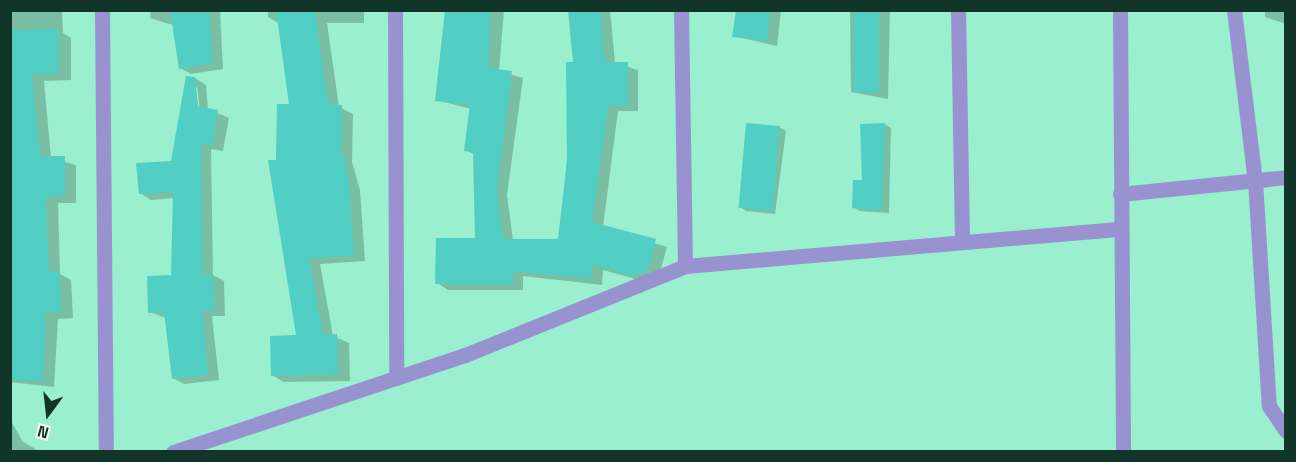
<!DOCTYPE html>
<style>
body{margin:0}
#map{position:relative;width:1296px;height:462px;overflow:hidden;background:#99efce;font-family:"Space Grotesk",sans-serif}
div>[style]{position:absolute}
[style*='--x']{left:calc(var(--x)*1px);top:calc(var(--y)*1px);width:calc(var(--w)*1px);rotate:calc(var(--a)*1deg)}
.shadow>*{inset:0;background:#0003}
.building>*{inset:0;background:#51cfc5;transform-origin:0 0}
.minor>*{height:15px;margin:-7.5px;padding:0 7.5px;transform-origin:7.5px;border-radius:7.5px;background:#9893d0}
span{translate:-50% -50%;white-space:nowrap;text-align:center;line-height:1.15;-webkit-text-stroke:5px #f6fefa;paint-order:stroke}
.frame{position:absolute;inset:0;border:12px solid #113629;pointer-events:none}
.north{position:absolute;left:18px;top:384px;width:60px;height:60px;-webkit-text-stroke:4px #f6fefa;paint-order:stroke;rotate:195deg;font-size:16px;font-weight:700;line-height:24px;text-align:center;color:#113629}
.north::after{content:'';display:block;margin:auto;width:21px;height:27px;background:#113629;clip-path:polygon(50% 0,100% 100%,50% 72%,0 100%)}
</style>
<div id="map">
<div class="shadow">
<div style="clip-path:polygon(10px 10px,62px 10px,63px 33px,71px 38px,71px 80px,44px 81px,51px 158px,76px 165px,76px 203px,58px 203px,60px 274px,71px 280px,73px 318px,58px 319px,54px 387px,10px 382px)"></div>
<div style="clip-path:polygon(151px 10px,220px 10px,223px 69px,191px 74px,180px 68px,173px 25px,150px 18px)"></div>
<div style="clip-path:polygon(268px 10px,364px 10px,364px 23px,327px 23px,339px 107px,353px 114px,352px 162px,360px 190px,365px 261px,320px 264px,333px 336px,349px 343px,350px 381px,284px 382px,272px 375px,298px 337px,269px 162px,278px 161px,291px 106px,280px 24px,268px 17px)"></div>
<div style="clip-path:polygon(446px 10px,504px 10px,499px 71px,523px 78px,507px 195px,513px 240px,560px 241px,575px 64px,570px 10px,610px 10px,615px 63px,638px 70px,638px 111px,618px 111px,603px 227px,667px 247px,659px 276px,646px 282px,603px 270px,602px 285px,523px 276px,523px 290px,448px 290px,437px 283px,476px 240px,475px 155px,466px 150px,471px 109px,436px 100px)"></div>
<div style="clip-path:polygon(737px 10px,781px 10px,777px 46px,734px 36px)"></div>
<div style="clip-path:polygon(850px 10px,890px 10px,888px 99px,851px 92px)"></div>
<div style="clip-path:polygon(1265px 10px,1286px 10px,1286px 24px,1265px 17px)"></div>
<div style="clip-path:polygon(evenodd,195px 78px,206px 85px,208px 109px,229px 118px,223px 151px,211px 149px,213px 275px,224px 281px,225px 316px,212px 316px,219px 380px,184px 384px,173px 378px,166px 318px,150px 312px,173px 276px,174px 198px,151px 200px,140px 193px,172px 162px,195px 78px,197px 85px,200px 114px,195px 93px,197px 85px)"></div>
<div style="clip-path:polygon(885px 124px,891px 128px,889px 213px,860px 211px,853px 207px)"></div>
<div style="clip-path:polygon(779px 127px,786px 131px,775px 214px,746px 211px,740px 207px)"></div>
<div style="clip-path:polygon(10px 419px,23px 442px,41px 452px,10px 452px)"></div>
</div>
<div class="building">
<div style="clip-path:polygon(170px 10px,209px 10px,213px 63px,179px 69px)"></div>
<div style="clip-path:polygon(276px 10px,315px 10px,328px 105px,342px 105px,341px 156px,345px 156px,349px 183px,354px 255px,309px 258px,323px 335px,337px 334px,338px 374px,271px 376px,270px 336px,296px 335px,268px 160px,276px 160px,277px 104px,289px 104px)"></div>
<div style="clip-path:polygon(445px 10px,490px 10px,489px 68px,512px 71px,497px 188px,503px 239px,558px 239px,567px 161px,566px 62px,573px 62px,568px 10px,600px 10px,605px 62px,628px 62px,628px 106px,608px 106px,592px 222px,656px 239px,648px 270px,634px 276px,593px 265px,591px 279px,513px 271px,513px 284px,435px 284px,436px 238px,475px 238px,473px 152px,464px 151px,470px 104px,435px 101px)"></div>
<div style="clip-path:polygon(736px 10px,770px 10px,767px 41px,732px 37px)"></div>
<div style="left:854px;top:10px;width:25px;height:82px"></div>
<div style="clip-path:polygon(59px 29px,59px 73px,32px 75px,40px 156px,65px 156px,65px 196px,46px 197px,49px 272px,59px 271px,61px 312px,46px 313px,43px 381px,10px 379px,10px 30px)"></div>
<div style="clip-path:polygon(186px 76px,195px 77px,198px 106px,218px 110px,212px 146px,201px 144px,203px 274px,213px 274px,215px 310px,202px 311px,208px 375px,172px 379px,164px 312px,148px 313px,147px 276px,171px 275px,173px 192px,139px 194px,136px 163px,171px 161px)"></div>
<div style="left:746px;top:123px;width:34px;height:85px;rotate:5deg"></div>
<div style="clip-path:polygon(885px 123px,882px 210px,852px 208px,853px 180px,862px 180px,860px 124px)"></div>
</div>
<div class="minor">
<div style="--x:102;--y:10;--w:442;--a:89.5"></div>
<div style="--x:395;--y:10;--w:368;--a:89.8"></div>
<div style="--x:681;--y:10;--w:256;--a:89.1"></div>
<div style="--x:958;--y:10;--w:231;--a:89"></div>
<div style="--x:1120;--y:10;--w:442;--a:89.6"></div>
<div style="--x:1234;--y:10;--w:171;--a:83"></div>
<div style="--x:1255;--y:180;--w:226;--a:86.5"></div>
<div style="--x:1269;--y:406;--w:30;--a:56"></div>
<div style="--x:1120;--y:194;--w:167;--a:-5.8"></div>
<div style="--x:173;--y:452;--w:308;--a:-18.4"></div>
<div style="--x:465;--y:355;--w:237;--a:-22"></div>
<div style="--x:685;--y:266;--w:437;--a:-4.9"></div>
</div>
<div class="frame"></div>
<div class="north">N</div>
</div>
